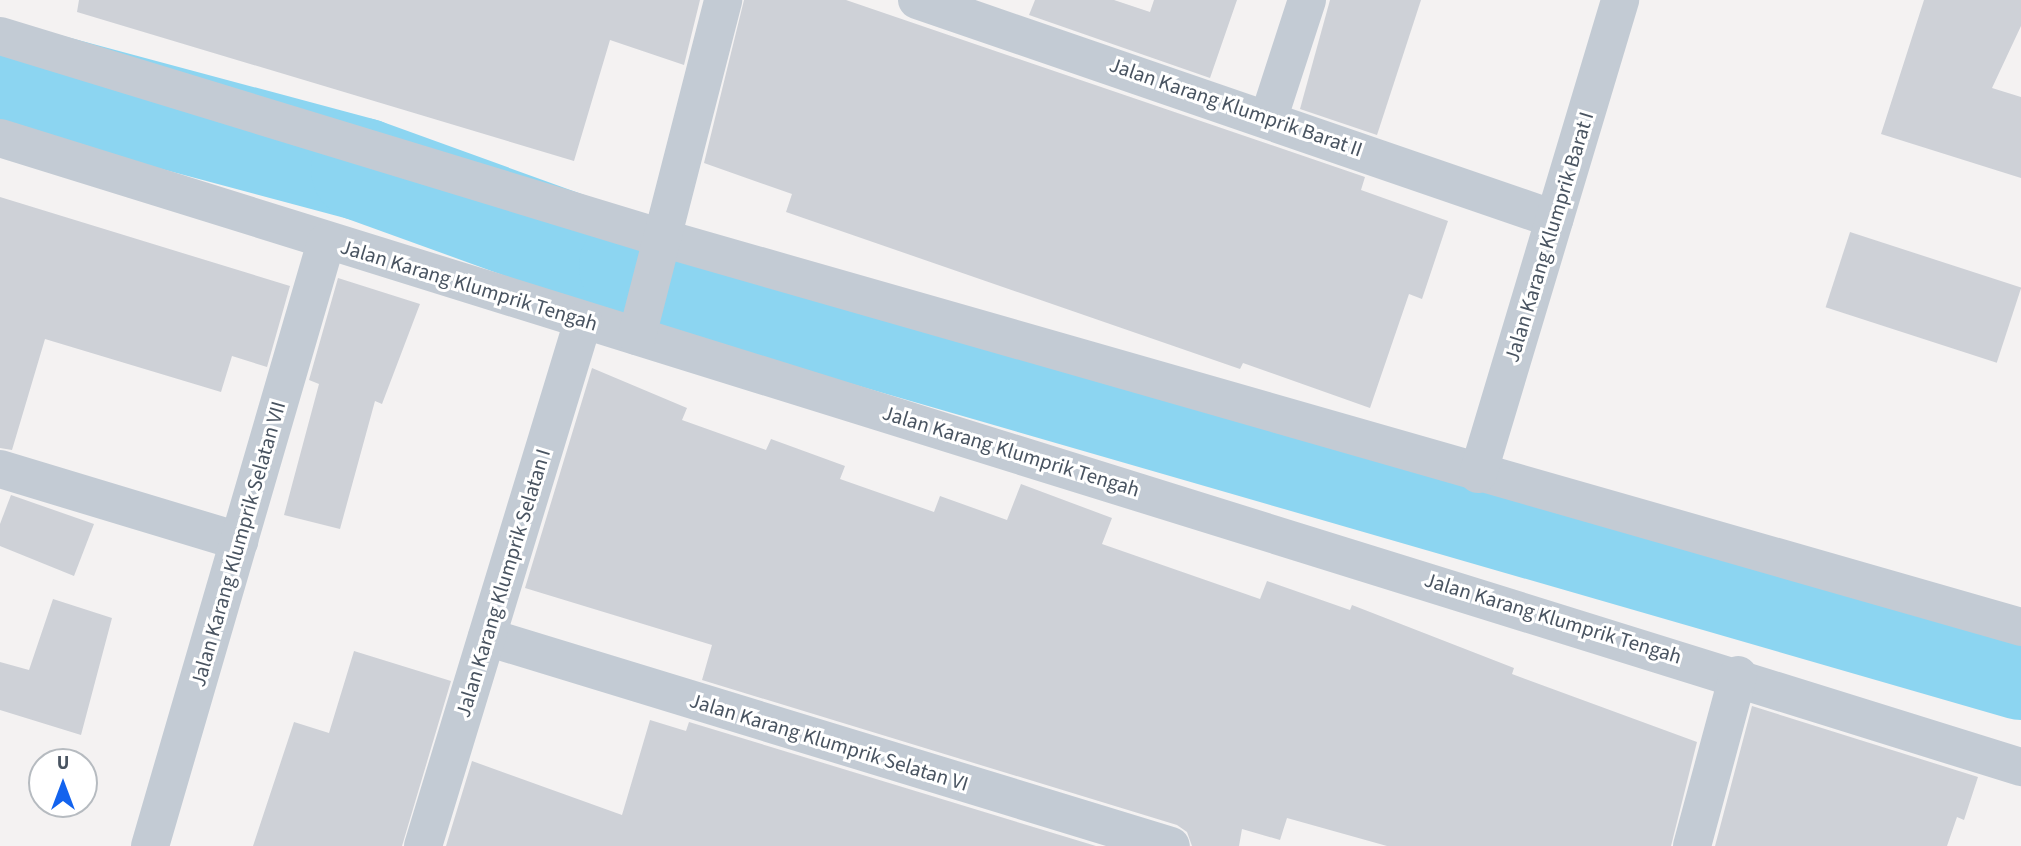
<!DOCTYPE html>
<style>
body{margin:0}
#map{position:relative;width:2021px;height:846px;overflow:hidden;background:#f4f2f2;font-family:"Source Sans 3",sans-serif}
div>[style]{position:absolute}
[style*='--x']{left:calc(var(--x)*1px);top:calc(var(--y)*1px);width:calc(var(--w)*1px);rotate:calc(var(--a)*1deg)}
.river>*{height:103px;margin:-51.5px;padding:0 51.5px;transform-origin:51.5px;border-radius:51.5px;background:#8cd5f1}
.building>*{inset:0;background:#ced1d7;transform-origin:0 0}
.minor>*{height:38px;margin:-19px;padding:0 19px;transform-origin:19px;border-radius:19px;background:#c3cbd4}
span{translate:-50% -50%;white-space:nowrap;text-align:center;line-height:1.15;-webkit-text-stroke:6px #fff;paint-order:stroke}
.street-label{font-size:21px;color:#495461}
.north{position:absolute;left:28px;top:748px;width:70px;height:70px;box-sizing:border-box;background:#fff;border:2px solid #b6bbc0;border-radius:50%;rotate:0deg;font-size:19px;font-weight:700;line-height:28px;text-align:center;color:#495461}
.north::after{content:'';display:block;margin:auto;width:24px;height:32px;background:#1363ee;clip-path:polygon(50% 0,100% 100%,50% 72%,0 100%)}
</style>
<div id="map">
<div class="river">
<div style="--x:0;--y:72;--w:375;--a:15"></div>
<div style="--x:362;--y:169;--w:285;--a:19.9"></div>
<div style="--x:630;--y:266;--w:1448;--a:16.12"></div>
</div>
<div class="building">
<div style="clip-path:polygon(79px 0,700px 0,684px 65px,610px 40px,574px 161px,77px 12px)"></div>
<div style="clip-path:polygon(744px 0,846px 0,1365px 177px,1361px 190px,1448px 221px,1422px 299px,1409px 294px,1370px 408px,1243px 363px,1240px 369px,786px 212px,792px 194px,704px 163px)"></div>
<div style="clip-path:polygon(1035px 0,1114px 0,1150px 12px,1154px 0,1237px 0,1210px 78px,1029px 15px)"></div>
<div style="clip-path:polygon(1330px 0,1421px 0,1377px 135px,1300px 109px)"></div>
<div style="clip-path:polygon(1924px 0,2021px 0,2021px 26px,1992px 88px,2021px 97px,2021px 178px,1881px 134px)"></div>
<div style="clip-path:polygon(0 197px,290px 286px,267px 367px,232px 356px,221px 392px,45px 339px,12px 450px,0 448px)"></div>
<div style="left:1850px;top:232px;width:180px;height:79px;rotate:18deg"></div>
<div style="clip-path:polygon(338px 278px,420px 304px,382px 404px,375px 401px,340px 529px,284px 515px,319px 384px,309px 380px)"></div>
<div style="clip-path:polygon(592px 368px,687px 408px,682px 420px,766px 450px,771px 439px,845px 466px,840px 479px,934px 512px,940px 496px,1007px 520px,1021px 484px,1112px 518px,1102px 544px,1260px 599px,1267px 581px,1350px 610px,1352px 605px,1514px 668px,1512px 674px,1697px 742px,1671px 846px,1387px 846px,1287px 818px,1280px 840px,1242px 829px,1239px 846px,1192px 846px,1187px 832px,1177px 825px,702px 680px,712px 645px,525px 588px)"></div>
<div style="clip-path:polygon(11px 495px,94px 524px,74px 576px,0 546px,0 524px)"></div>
<div style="clip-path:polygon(53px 599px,112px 618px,81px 735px,0 710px,0 662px,29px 670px)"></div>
<div style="clip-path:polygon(354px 651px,451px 681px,402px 846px,253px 846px,294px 722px,329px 733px)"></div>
<div style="clip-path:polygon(1752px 706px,1978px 777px,1964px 820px,1957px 817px,1947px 846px,1715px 846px)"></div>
<div style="clip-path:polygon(650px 720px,686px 731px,689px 722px,1096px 846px,446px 846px,472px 761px,622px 815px)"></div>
</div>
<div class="minor">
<div style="--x:917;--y:0;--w:674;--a:18.97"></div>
<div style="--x:0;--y:36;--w:692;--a:16.97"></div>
<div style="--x:662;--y:238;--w:1414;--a:15.97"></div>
<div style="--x:1269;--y:117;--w:123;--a:-72"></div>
<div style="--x:0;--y:138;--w:2117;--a:17.29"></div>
<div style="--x:637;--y:336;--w:347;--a:-75.6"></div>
<div style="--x:0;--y:469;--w:250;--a:16.8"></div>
<div style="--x:1478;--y:474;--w:495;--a:-73.3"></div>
<div style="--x:487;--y:637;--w:715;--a:16.99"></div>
<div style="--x:150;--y:846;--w:629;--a:-73.75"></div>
<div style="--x:423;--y:846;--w:549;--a:-73.05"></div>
<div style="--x:1692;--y:846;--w:177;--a:-74.9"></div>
</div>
<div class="street-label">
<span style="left:1236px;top:107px;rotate:19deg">Jalan Karang Klumprik Barat II</span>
<span style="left:1549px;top:237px;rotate:-73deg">Jalan Karang Klumprik Barat I</span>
<span style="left:469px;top:285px;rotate:17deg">Jalan Karang Klumprik Tengah</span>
<span style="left:1011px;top:451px;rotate:17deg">Jalan Karang Klumprik Tengah</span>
<span style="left:238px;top:544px;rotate:-74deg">Jalan Karang Klumprik Selatan VII</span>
<span style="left:503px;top:583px;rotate:-73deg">Jalan Karang Klumprik Selatan I</span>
<span style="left:1553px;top:618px;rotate:17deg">Jalan Karang Klumprik Tengah</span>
<span style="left:829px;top:742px;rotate:17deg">Jalan Karang Klumprik Selatan VI</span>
</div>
<div class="north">U</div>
</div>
